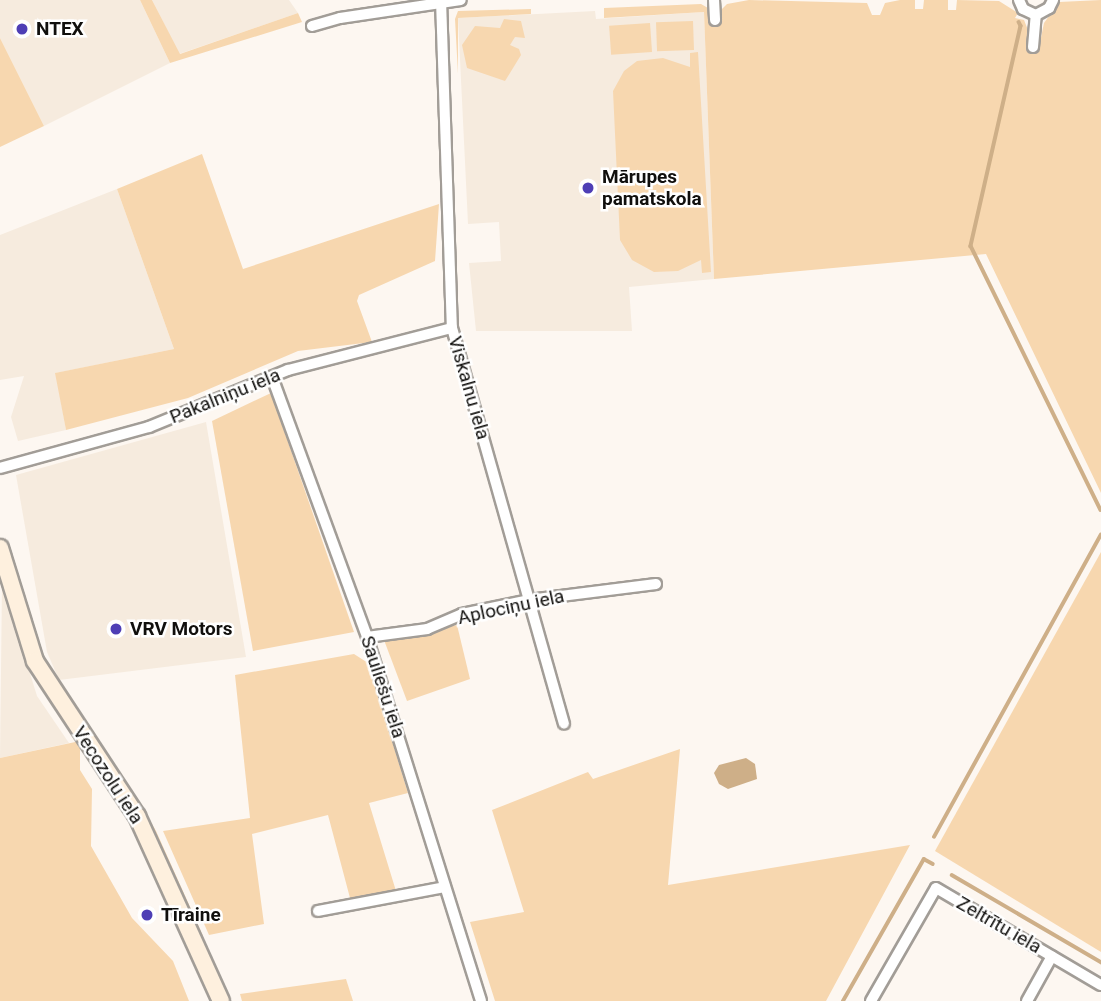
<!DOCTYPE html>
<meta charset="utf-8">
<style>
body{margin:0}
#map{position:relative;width:1101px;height:1001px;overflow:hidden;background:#fdf7f1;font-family:Roboto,sans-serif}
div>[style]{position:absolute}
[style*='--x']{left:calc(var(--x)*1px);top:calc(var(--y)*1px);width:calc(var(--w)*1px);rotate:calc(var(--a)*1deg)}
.built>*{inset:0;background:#f6ebde}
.green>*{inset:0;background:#f7d7af;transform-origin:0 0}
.water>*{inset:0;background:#ceaf88}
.stream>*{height:3.5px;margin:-1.75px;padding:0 1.75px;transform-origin:1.75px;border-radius:1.75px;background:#ceaf88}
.roads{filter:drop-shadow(2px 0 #a29d97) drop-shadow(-2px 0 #a29d97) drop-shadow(0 2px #a29d97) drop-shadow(0 -2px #a29d97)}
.street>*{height:10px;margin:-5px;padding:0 5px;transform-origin:5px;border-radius:5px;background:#fff}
.secondary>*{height:16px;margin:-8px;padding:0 8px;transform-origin:8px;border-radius:8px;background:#fef0de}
.dots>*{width:19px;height:19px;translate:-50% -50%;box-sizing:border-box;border:4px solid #fff;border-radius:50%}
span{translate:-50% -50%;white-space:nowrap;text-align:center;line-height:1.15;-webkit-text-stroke:5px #fff;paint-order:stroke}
.poi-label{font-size:19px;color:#100f0d;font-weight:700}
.left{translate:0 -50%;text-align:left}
.street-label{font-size:19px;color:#100f0d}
</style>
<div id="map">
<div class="built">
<div style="clip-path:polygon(0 0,140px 0,170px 63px,44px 126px,0 38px)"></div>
<div style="clip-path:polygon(152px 0,289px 0,298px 13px,179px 54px)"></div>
<div style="clip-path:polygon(595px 11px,596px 19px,704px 12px,714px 279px,629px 287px,632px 331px,476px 331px,469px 263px,501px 261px,499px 222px,468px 224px,458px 18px)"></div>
<div style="clip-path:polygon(117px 189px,174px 349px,56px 373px,66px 430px,18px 441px,11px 417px,24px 376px,0 380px,0 235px)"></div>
<div style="clip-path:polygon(206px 422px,246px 657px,59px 680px,47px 652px,16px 475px)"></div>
<div style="clip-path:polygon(2px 583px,37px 696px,69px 743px,0 758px)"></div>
</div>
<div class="green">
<div style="clip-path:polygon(140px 0,152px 0,180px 54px,298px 13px,302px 22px,170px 63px)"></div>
<div style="clip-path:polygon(749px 0,867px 3px,872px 15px,880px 15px,885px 3px,900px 0,915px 0,915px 9px,923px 9px,924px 0,948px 0,948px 10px,956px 10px,957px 0,999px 1px,1018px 13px,1015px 18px,1024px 20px,1028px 30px,1028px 50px,1038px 52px,1044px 23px,1059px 2px,1101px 0,1101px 493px,986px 254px,714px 279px,704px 12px,604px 18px,604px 8px,701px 4px,708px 8px,710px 21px,727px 4px)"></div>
<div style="clip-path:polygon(531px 9px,531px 14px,458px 18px,458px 74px,455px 19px,458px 11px)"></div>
<div style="clip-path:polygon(504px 19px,521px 21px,525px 38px,515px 37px,510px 45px,519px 49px,521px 55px,505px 81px,467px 68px,462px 45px,475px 26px,500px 28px)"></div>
<div style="left:693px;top:21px;width:29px;height:37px;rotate:88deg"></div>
<div style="left:650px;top:23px;width:29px;height:41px;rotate:86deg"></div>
<div style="clip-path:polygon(0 38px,44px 126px,0 147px)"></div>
<div style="clip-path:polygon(698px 52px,711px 272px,702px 273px,701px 260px,678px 271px,654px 272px,632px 260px,620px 240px,613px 91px,624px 71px,637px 61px,663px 58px,690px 67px,690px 53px)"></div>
<div style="clip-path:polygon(202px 154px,243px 269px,439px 204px,435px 261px,359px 295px,357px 301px,372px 342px,298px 351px,188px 398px,66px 430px,55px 373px,174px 349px,117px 189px)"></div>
<div style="clip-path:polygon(271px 393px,354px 632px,253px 651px,212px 421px)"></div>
<div style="clip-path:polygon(1101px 552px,1101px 952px,935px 851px)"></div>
<div style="clip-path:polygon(457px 625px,470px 679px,407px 701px,384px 640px)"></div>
<div style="clip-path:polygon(354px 654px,368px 663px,408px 793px,369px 803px,396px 891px,350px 898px,328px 815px,252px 834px,264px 924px,209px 935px,163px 831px,250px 818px,235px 675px)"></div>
<div style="clip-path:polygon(80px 741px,80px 770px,92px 789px,91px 846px,132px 918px,173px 961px,189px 1001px,0 1001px,0 758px)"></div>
<div style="clip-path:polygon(680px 749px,668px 885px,910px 845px,826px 1001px,495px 1001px,470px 922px,524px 912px,492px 810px,588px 772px,593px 779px)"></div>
<div style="clip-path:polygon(142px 807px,156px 831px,203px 936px,199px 934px)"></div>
<div style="clip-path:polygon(346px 979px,353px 1001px,242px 1001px,240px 994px)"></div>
</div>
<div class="water">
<div style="clip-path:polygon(746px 758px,755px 764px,757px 779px,728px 789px,719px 784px,714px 773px,719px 765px)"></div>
</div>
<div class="stream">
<div style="--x:1019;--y:22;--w:4;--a:63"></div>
<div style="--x:1021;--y:26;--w:226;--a:102.8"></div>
<div style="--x:971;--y:246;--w:294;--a:63.8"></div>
<div style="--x:934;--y:837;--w:345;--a:-61.1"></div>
<div style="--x:952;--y:875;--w:173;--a:30.3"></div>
<div style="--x:843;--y:1001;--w:163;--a:-60.3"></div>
<div style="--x:924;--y:859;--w:10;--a:29"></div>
</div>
<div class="roads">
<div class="street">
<div style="--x:441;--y:0;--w:328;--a:88.1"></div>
<div style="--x:452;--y:328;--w:411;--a:74.2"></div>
<div style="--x:714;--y:0;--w:20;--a:87"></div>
<div style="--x:1019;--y:0;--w:10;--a:66"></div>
<div style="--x:1023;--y:9;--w:14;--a:25"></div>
<div style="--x:1036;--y:15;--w:15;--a:-28"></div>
<div style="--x:1049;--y:8;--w:9;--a:-63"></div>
<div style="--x:312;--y:26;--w:29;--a:-16"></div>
<div style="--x:340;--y:18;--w:122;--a:-8.5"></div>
<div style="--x:1033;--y:47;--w:32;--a:-85"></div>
<div style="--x:272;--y:377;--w:277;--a:69.9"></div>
<div style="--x:367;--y:637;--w:381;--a:72.6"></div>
<div style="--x:0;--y:468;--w:155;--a:-15.4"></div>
<div style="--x:149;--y:427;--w:150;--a:-22.3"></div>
<div style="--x:288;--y:370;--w:169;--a:-14.4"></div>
<div style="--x:367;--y:637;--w:61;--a:-7.6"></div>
<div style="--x:427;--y:629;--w:38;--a:-23"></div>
<div style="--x:462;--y:614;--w:68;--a:-11.8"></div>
<div style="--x:529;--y:600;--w:128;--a:-7.2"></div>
<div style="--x:318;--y:911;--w:129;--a:-10.7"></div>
<div style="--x:871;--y:1001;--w:130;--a:-60.1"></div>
<div style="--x:936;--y:888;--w:191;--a:30.5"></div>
<div style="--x:1027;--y:1001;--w:51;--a:-60.9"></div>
</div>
<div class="secondary">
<div style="--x:0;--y:548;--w:118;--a:72.8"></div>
<div style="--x:35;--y:661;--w:186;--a:56.7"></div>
<div style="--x:137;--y:816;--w:203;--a:65.6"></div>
</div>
</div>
<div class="dots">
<div style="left:22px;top:29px;background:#4e3eb5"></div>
<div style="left:588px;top:188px;background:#4e3eb5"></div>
<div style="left:116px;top:629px;background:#4e3eb5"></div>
<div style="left:147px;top:915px;background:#4e3eb5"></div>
</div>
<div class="poi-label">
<span class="left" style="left:36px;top:29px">NTEX</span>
<span class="left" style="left:602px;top:188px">Mārupes<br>pamatskola</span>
<span class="left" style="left:130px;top:629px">VRV Motors</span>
<span class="left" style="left:161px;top:915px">Tīraine</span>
</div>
<div class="street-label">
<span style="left:469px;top:388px;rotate:74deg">Viskalnu iela</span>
<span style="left:225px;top:396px;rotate:-22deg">Pakalniņu iela</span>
<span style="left:511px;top:607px;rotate:-12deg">Aplociņu iela</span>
<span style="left:383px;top:687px;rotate:72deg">Sauliešu iela</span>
<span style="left:108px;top:775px;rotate:57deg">Vecozolu iela</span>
<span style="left:999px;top:925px;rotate:30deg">Zeltrītu iela</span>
</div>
</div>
